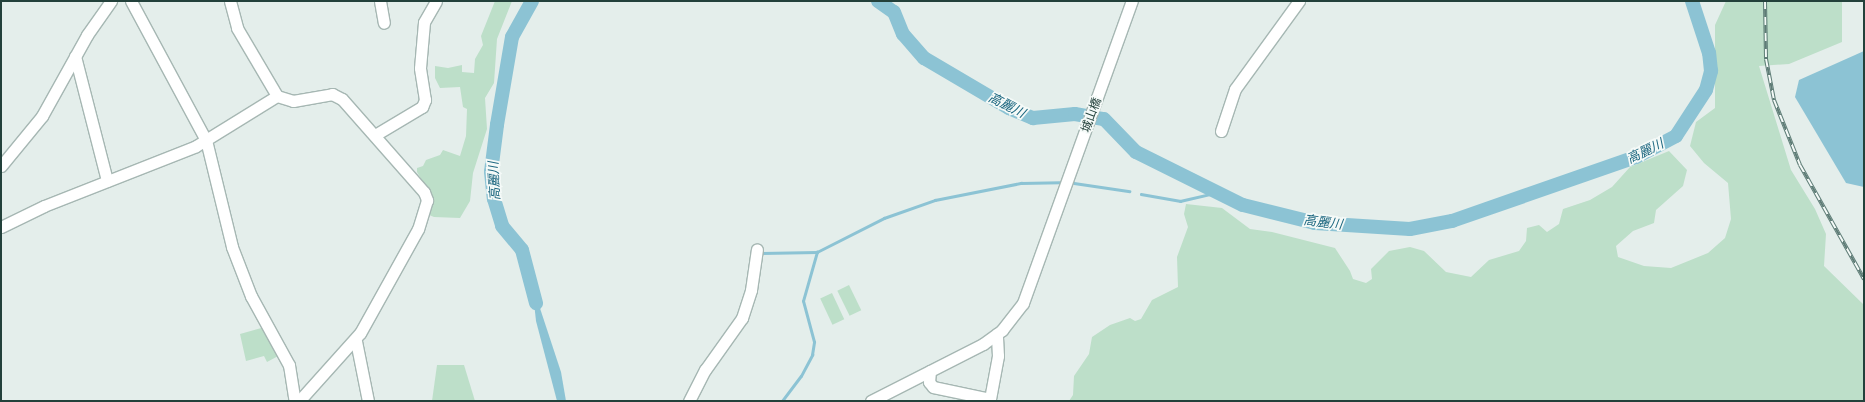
<!DOCTYPE html>
<meta charset="utf-8">
<style>
body{margin:0}
#map{position:relative;width:1865px;height:402px;overflow:hidden;background:#e4eeeb;font-family:Quicksand,"Noto Sans JP",sans-serif}
div>[style]{position:absolute}
[style*='--x']{left:calc(var(--x)*1px);top:calc(var(--y)*1px);width:calc(var(--w)*1px);rotate:calc(var(--a)*1deg)}
.green>*{inset:0;background:#bddfc9;transform-origin:0 0}
.water>*{inset:0;background:#8cc3d4}
.stream>*{height:2.5px;margin:-1.25px;padding:0 1.25px;transform-origin:1.25px;border-radius:1.25px;background:#8cc3d4}
.river>*{height:14px;margin:-7px;padding:0 7px;transform-origin:7px;border-radius:7px;background:#8cc3d4}
.roads{filter:drop-shadow(1px 0 #a6b7b3) drop-shadow(-1px 0 #a6b7b3) drop-shadow(0 1px #a6b7b3) drop-shadow(0 -1px #a6b7b3)}
.minor>*{height:11px;margin:-5.5px;padding:0 5.5px;transform-origin:5.5px;border-radius:5.5px;background:#fff}
.rail>*{height:4px;margin-top:-2px;transform-origin:0;background:repeating-linear-gradient(90deg,#f5faf8 0 8px,#5e7c76 0 16px);box-sizing:border-box;border-block:1px solid #5e7c76}
span{translate:-50% -50%;white-space:nowrap;text-align:center;line-height:1.15;-webkit-text-stroke:3.5px #f5faf8;paint-order:stroke}
.street-label{font-size:12px;color:#23413b}
.water-label{font-size:13px;color:#1b667f;font-style:italic}
.frame{position:absolute;inset:0;border:2px solid #23413b;pointer-events:none}
</style>
<div id="map">
<div class="green">
<div style="clip-path:polygon(495px 1px,512px 1px,497px 39px,494px 83px,485px 98px,487px 129px,473px 173px,470px 201px,460px 218px,434px 217px,429px 215px,432px 198px,417px 172px,417px 168px,423px 166px,426px 160px,440px 155px,443px 150px,460px 156px,466px 136px,467px 109px,463px 107px,460px 87px,440px 88px,435px 78px,435px 66px,448px 68px,462px 65px,462px 72px,474px 73px,475px 59px,483px 45px,481px 36px)"></div>
<div style="clip-path:polygon(1726px 1px,1842px 1px,1842px 42px,1789px 64px,1759px 66px,1791px 170px,1815px 209px,1826px 234px,1824px 266px,1864px 305px,1864px 401px,1069px 401px,1073px 395px,1074px 376px,1089px 354px,1092px 337px,1110px 325px,1130px 318px,1135px 321px,1141px 319px,1152px 300px,1178px 287px,1177px 257px,1188px 227px,1184px 214px,1186px 204px,1222px 208px,1250px 229px,1272px 232px,1335px 248px,1350px 271px,1353px 279px,1366px 283px,1372px 279px,1371px 269px,1389px 251px,1410px 247px,1424px 251px,1446px 272px,1471px 277px,1489px 260px,1519px 251px,1526px 241px,1527px 228px,1539px 225px,1547px 232px,1559px 224px,1563px 209px,1590px 200px,1612px 187px,1630px 167px,1669px 151px,1687px 170px,1683px 186px,1656px 210px,1654px 223px,1633px 231px,1616px 246px,1618px 257px,1644px 266px,1671px 268px,1708px 253px,1725px 238px,1731px 219px,1728px 183px,1704px 163px,1690px 146px,1696px 122px,1715px 108px,1715px 25px)"></div>
<div style="left:849px;top:285px;width:28px;height:13px;rotate:64deg"></div>
<div style="left:832px;top:293px;width:29px;height:13px;rotate:65deg"></div>
<div style="clip-path:polygon(265px 327px,280px 355px,267px 362px,264px 356px,246px 361px,240px 334px)"></div>
<div style="clip-path:polygon(437px 365px,464px 365px,475px 401px,432px 401px)"></div>
</div>
<div class="water">
<div style="clip-path:polygon(1864px 51px,1864px 187px,1846px 183px,1795px 97px,1799px 80px)"></div>
<div style="clip-path:polygon(532px 284px,561px 372px,566px 401px,557px 401px,536px 321px)"></div>
</div>
<div class="stream">
<div style="--x:1074;--y:183;--w:56;--a:8.3"></div>
<div style="--x:1141;--y:194;--w:40;--a:10"></div>
<div style="--x:1180;--y:201;--w:39;--a:-13"></div>
<div style="--x:761;--y:253;--w:56;--a:-1"></div>
<div style="--x:817;--y:252;--w:75;--a:-26.9"></div>
<div style="--x:884;--y:218;--w:54;--a:-19.4"></div>
<div style="--x:935;--y:200;--w:88;--a:-11.2"></div>
<div style="--x:1021;--y:183;--w:39;--a:-1"></div>
<div style="--x:782;--y:401;--w:31;--a:-53"></div>
<div style="--x:801;--y:376;--w:24;--a:-62"></div>
<div style="--x:812;--y:355;--w:13;--a:-81"></div>
<div style="--x:814;--y:342;--w:42;--a:-105"></div>
<div style="--x:803;--y:301;--w:51;--a:-74.1"></div>
</div>
<div class="river">
<div style="--x:532;--y:1;--w:41;--a:119.1"></div>
<div style="--x:512;--y:37;--w:89;--a:99.7"></div>
<div style="--x:497;--y:125;--w:47;--a:97.3"></div>
<div style="--x:491;--y:172;--w:27;--a:84"></div>
<div style="--x:494;--y:199;--w:28;--a:73"></div>
<div style="--x:502;--y:226;--w:31;--a:50"></div>
<div style="--x:522;--y:250;--w:55;--a:75.2"></div>
<div style="--x:878;--y:1;--w:19;--a:35"></div>
<div style="--x:894;--y:12;--w:24;--a:68"></div>
<div style="--x:903;--y:34;--w:32;--a:49"></div>
<div style="--x:924;--y:58;--w:99;--a:30.5"></div>
<div style="--x:1009;--y:108;--w:26;--a:23"></div>
<div style="--x:1033;--y:118;--w:42;--a:-5.4"></div>
<div style="--x:1075;--y:114;--w:29;--a:10"></div>
<div style="--x:1104;--y:119;--w:46;--a:45.9"></div>
<div style="--x:1136;--y:152;--w:119;--a:26.4"></div>
<div style="--x:1243;--y:205;--w:74;--a:14"></div>
<div style="--x:1315;--y:223;--w:95;--a:3.6"></div>
<div style="--x:1410;--y:229;--w:43;--a:-10.8"></div>
<div style="--x:1452;--y:221;--w:195;--a:-19.2"></div>
<div style="--x:1636;--y:157;--w:45;--a:-27.7"></div>
<div style="--x:1676;--y:136;--w:55;--a:-56.9"></div>
<div style="--x:1706;--y:90;--w:20;--a:-75"></div>
<div style="--x:1711;--y:71;--w:18;--a:-96"></div>
<div style="--x:1709;--y:53;--w:55;--a:-108.1"></div>
</div>
<div class="roads">
<div class="minor">
<div style="--x:131;--y:1;--w:158;--a:61.7"></div>
<div style="--x:206;--y:140;--w:110;--a:76.3"></div>
<div style="--x:232;--y:247;--w:53;--a:68.8"></div>
<div style="--x:251;--y:296;--w:79;--a:61.2"></div>
<div style="--x:289;--y:365;--w:36;--a:81"></div>
<div style="--x:230;--y:1;--w:28;--a:75"></div>
<div style="--x:237;--y:28;--w:79;--a:59.5"></div>
<div style="--x:277;--y:96;--w:17;--a:17"></div>
<div style="--x:293;--y:101;--w:40;--a:-10"></div>
<div style="--x:332;--y:94;--w:11;--a:27"></div>
<div style="--x:342;--y:99;--w:124;--a:48.6"></div>
<div style="--x:424;--y:192;--w:9;--a:69"></div>
<div style="--x:427;--y:200;--w:30;--a:107"></div>
<div style="--x:418;--y:229;--w:119;--a:119.1"></div>
<div style="--x:360;--y:333;--w:91;--a:131.9"></div>
<div style="--x:380;--y:1;--w:22;--a:80"></div>
<div style="--x:75;--y:56;--w:129;--a:75.6"></div>
<div style="--x:1221;--y:131;--w:44;--a:-71.6"></div>
<div style="--x:1235;--y:89;--w:109;--a:-54"></div>
<div style="--x:375;--y:135;--w:55;--a:-30.8"></div>
<div style="--x:422;--y:107;--w:8;--a:-67"></div>
<div style="--x:425;--y:100;--w:32;--a:-99"></div>
<div style="--x:420;--y:68;--w:46;--a:-85"></div>
<div style="--x:424;--y:22;--w:24;--a:-60"></div>
<div style="--x:1;--y:166;--w:65;--a:-50.6"></div>
<div style="--x:42;--y:116;--w:93;--a:-60.9"></div>
<div style="--x:87;--y:35;--w:42;--a:-54.8"></div>
<div style="--x:1;--y:227;--w:48;--a:-26"></div>
<div style="--x:44;--y:206;--w:163;--a:-21.5"></div>
<div style="--x:196;--y:146;--w:95;--a:-31.7"></div>
<div style="--x:356;--y:341;--w:61;--a:78.7"></div>
<div style="--x:930;--y:371;--w:11;--a:95"></div>
<div style="--x:929;--y:382;--w:6;--a:51"></div>
<div style="--x:933;--y:387;--w:58;--a:11.9"></div>
<div style="--x:990;--y:399;--w:44;--a:-79.5"></div>
<div style="--x:998;--y:356;--w:22;--a:-93"></div>
<div style="--x:689;--y:401;--w:35;--a:-63"></div>
<div style="--x:705;--y:370;--w:64;--a:-54.6"></div>
<div style="--x:742;--y:318;--w:29;--a:-72"></div>
<div style="--x:751;--y:290;--w:41;--a:-81.7"></div>
<div style="--x:871;--y:401;--w:126;--a:-27"></div>
<div style="--x:983;--y:344;--w:24;--a:-36"></div>
<div style="--x:1002;--y:330;--w:34;--a:-52"></div>
<div style="--x:1023;--y:303;--w:321;--a:-70.2"></div>
</div>
</div>
<div class="rail">
<div style="--x:1765;--y:1;--w:58;--a:89"></div>
<div style="--x:1766;--y:59;--w:42;--a:79"></div>
<div style="--x:1774;--y:100;--w:70;--a:68.2"></div>
<div style="--x:1800;--y:165;--w:131;--a:60.7"></div>
</div>
<div class="street-label">
<span style="left:1091px;top:115px;rotate:-70deg">城山橋</span>
</div>
<div class="water-label">
<span style="left:1007px;top:105px;rotate:27deg">高麗川</span>
<span style="left:1645px;top:151px;rotate:-26deg">高麗川</span>
<span style="left:494px;top:181px;rotate:-93deg">高麗川</span>
<span style="left:1323px;top:222px;rotate:7deg">高麗川</span>
</div>
<div class="frame"></div>
</div>
